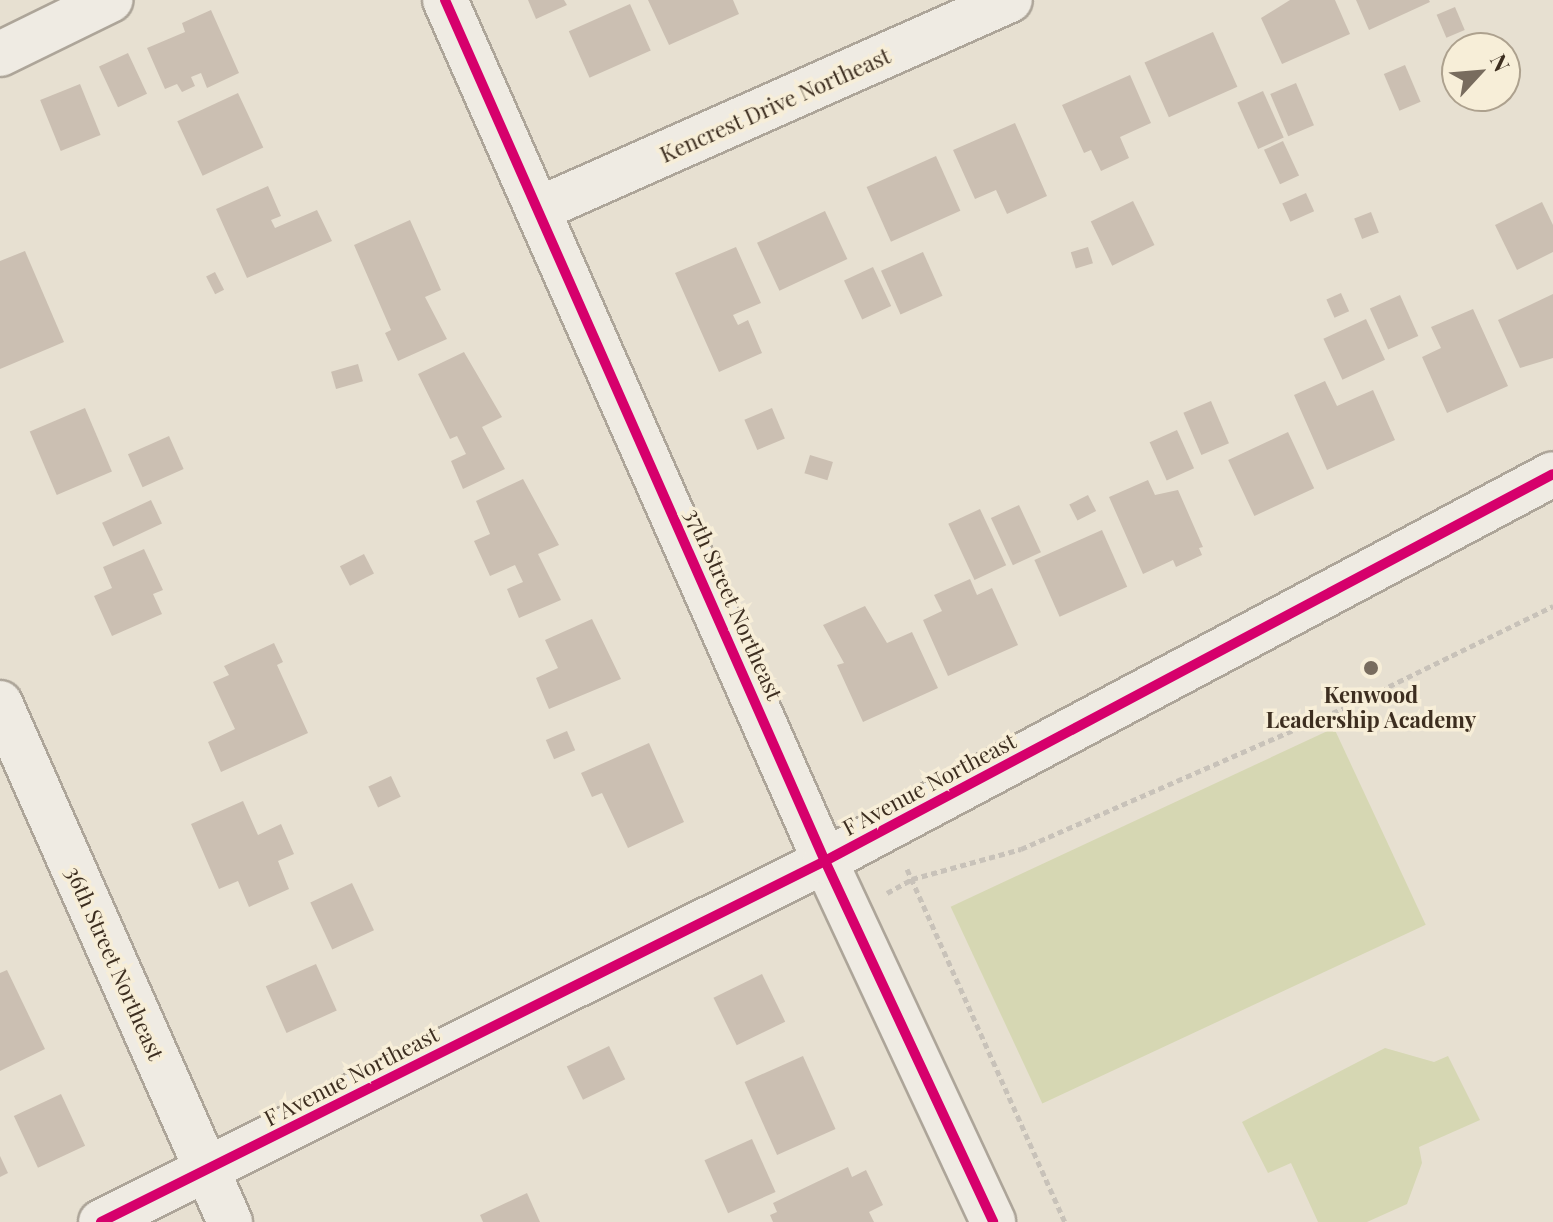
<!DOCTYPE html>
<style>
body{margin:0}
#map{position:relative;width:1553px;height:1222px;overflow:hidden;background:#e7e0d1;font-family:"Playfair Display",serif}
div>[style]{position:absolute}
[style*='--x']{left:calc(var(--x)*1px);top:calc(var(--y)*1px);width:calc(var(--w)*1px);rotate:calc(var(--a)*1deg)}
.green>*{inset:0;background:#d6d7b3;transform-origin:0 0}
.building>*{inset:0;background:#cbbfb2;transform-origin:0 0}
.path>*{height:5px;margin-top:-2.5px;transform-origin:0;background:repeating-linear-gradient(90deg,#c8c2b9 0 6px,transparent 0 10px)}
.roads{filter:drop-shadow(2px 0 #ada599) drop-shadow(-2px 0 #ada599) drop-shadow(0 2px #ada599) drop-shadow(0 -2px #ada599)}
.minor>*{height:44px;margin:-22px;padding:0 22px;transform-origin:22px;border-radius:22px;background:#efebe3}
.cycleway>*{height:10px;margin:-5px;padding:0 5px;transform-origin:5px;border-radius:5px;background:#d6006c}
.dots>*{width:22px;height:22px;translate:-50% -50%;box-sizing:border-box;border:4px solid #f7eed8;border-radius:50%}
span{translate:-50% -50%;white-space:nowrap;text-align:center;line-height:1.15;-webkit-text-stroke:7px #f7eed8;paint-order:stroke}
.street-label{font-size:22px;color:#3d2e20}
.poi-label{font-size:22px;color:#3d2e20;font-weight:700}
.north{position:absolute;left:1441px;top:32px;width:80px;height:80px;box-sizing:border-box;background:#f7eed8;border:2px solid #ada18e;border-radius:50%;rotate:64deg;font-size:22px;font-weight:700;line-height:32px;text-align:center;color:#3d2e20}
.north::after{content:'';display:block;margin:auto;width:28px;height:36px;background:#786c5e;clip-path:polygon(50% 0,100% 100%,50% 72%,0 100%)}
</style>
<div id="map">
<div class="green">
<div style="left:1334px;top:728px;width:217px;height:423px;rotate:65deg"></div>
<div style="clip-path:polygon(1385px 1048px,1434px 1062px,1448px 1056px,1480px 1120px,1419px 1147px,1422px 1163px,1407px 1204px,1367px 1222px,1318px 1222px,1291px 1163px,1268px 1173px,1242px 1122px)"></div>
</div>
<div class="building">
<div style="clip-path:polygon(528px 0,564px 0,567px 5px,536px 19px)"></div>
<div style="clip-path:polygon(648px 0,733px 0,739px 14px,669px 45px)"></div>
<div style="clip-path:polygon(1290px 0,1335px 0,1350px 34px,1282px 64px,1261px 18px)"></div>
<div style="clip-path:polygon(1356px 0,1429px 0,1430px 2px,1369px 30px)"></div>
<div style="left:630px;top:4px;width:51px;height:67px;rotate:66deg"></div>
<div style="left:1455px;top:7px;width:25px;height:20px;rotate:67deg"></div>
<div style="clip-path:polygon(211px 10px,239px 73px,207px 88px,201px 73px,191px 77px,195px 86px,182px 92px,177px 84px,165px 89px,147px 48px,185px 32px,182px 23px)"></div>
<div style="left:1213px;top:32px;width:60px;height:75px;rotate:66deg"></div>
<div style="left:128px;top:53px;width:45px;height:32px;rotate:65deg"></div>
<div style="left:1405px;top:65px;width:40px;height:23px;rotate:67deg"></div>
<div style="clip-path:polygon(1130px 75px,1151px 123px,1120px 137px,1129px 158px,1101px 171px,1091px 150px,1084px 153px,1062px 105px)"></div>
<div style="left:1296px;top:83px;width:46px;height:28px;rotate:67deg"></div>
<div style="left:80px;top:84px;width:55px;height:43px;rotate:68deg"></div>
<div style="left:1263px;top:91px;width:51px;height:28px;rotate:66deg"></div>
<div style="left:238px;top:93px;width:60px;height:67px;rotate:65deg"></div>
<div style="clip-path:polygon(1015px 123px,1047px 196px,1007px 214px,996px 190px,975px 199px,953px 150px)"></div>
<div style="left:1283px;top:141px;width:38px;height:21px;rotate:65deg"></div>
<div style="left:936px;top:156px;width:60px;height:76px;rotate:66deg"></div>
<div style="clip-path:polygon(268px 186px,281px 216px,271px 220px,275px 228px,317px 210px,332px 241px,247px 278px,216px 209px)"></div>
<div style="left:1306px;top:193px;width:20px;height:26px;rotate:66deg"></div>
<div style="left:1133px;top:201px;width:49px;height:47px;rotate:64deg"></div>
<div style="clip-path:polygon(1542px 202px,1553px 225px,1553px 252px,1517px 270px,1495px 225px)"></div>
<div style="left:825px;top:211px;width:53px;height:75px;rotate:65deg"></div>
<div style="left:1371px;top:212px;width:22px;height:18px;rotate:69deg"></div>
<div style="clip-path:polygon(410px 220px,441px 290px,425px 297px,447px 339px,398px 361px,385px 333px,391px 330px,354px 245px)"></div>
<div style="clip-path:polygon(736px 247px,761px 303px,733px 315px,738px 325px,748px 320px,762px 353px,719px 372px,675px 273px)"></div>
<div style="left:1088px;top:247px;width:17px;height:18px;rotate:73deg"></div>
<div style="clip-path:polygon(25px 251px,64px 342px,0 369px,0 261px)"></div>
<div style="left:923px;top:252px;width:48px;height:46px;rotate:66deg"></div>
<div style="left:873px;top:267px;width:43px;height:32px;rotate:65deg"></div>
<div style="left:215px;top:272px;width:20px;height:10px;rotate:63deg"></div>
<div style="left:1341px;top:293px;width:20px;height:16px;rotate:66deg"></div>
<div style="clip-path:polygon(1553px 294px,1553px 358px,1520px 368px,1498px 320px)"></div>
<div style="left:1400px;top:295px;width:45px;height:33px;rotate:66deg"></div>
<div style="clip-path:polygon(1473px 309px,1508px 386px,1447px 413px,1422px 357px,1441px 348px,1431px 327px)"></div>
<div style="left:1366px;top:319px;width:45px;height:47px;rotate:65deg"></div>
<div style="clip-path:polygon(464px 352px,502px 417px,482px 427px,505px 469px,463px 489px,451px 461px,466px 454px,457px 436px,450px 439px,418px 374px)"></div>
<div style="left:358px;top:364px;width:18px;height:28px;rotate:74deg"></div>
<div style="clip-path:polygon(1325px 381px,1337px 406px,1373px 390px,1395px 440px,1327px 470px,1294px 395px)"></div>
<div style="left:1211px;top:401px;width:46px;height:30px;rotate:67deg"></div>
<div style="left:85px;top:408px;width:69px;height:60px;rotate:67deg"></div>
<div style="left:772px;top:408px;width:33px;height:30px;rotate:67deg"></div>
<div style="left:1177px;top:430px;width:42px;height:30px;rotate:66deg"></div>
<div style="left:1288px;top:432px;width:62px;height:66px;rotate:65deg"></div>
<div style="left:169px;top:436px;width:36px;height:45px;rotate:66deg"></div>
<div style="left:810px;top:455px;width:24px;height:19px;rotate:17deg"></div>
<div style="clip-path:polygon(523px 479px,559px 545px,538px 554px,561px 600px,519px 618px,507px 589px,523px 582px,515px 565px,490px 576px,474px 541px,490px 534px,476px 501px)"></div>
<div style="clip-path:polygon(1148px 480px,1155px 495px,1178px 490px,1203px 547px,1199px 548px,1202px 555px,1176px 567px,1173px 560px,1143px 574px,1109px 497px)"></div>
<div style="left:1088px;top:495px;width:18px;height:21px;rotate:63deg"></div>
<div style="left:151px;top:500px;width:26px;height:54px;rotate:65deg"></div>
<div style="left:1019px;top:505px;width:52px;height:31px;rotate:65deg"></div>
<div style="left:980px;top:509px;width:62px;height:35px;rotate:65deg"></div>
<div style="left:1102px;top:530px;width:62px;height:74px;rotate:66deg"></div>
<div style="clip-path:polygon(144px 549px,163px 590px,153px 594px,162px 614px,112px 636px,94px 596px,112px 588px,103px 567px)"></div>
<div style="left:364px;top:554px;width:22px;height:27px;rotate:63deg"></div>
<div style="clip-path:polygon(970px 579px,977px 595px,992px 588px,1018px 645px,948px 676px,923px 620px,942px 611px,934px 595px)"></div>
<div style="clip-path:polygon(865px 606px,887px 643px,912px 632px,938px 688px,863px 722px,837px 665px,844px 663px,823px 625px)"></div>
<div style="clip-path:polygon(592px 619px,621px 679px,549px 709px,536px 678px,558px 668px,545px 640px)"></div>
<div style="clip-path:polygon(274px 643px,283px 662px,277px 665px,308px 733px,221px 772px,208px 742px,235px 729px,213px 682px,229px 675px,224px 666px)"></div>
<div style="left:567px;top:731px;width:21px;height:23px;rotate:67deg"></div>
<div style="clip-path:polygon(649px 743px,684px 822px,628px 848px,602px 793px,592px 797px,581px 773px)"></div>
<div style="left:391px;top:776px;width:23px;height:25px;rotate:65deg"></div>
<div style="clip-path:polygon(243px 801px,258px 835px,281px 824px,294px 854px,278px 861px,289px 889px,249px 907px,238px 881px,219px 889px,191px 824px)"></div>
<div style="left:352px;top:883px;width:52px;height:46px;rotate:65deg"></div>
<div style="left:316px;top:964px;width:51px;height:55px;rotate:66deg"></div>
<div style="clip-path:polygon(7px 970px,45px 1049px,0 1071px,0 973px)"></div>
<div style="left:762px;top:974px;width:53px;height:54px;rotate:64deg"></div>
<div style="left:609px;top:1046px;width:37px;height:47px;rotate:64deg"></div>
<div style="left:803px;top:1056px;width:80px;height:64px;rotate:66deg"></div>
<div style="left:61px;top:1094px;width:57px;height:52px;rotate:65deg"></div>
<div style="left:752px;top:1139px;width:58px;height:52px;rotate:66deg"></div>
<div style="clip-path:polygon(0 1156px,8px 1173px,0 1177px)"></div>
<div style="clip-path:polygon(848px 1167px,852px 1177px,866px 1170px,883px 1205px,869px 1212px,874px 1222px,773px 1222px,770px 1215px,777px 1212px,773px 1203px)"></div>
<div style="clip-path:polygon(527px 1193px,540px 1222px,483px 1222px,480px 1215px)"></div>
</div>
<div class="path">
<div style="--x:907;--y:869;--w:387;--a:65.9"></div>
<div style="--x:887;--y:893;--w:29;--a:-29"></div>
<div style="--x:912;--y:879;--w:113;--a:-15.4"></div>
<div style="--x:1021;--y:849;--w:362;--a:-23.6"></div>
<div style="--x:1353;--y:704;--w:223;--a:-26.1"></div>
</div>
<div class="roads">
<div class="minor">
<div style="--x:445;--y:0;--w:941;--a:66.19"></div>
<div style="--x:825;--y:861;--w:398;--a:65"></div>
<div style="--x:0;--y:54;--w:123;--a:-26.1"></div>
<div style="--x:539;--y:209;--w:515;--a:-23.93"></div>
<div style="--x:0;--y:703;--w:568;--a:66.1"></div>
<div style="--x:101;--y:1222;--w:809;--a:-26.5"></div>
<div style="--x:825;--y:861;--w:824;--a:-27.99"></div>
</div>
</div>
<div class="cycleway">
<div style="--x:445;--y:0;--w:941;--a:66.19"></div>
<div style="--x:825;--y:861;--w:398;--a:65"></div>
<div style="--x:101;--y:1222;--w:809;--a:-26.5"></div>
<div style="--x:825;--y:861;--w:824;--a:-27.99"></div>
</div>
<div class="dots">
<div style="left:1371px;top:668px;background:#786c5e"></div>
</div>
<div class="street-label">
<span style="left:775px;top:105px;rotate:-24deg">Kencrest Drive Northeast</span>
<span style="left:734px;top:604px;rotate:66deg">37th Street Northeast</span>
<span style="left:929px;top:784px;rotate:-28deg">F Avenue Northeast</span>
<span style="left:115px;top:963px;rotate:66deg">36th Street Northeast</span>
<span style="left:351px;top:1076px;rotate:-27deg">F Avenue Northeast</span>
</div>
<div class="poi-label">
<span style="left:1371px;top:707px">Kenwood<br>Leadership Academy</span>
</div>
<div class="north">N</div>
</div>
